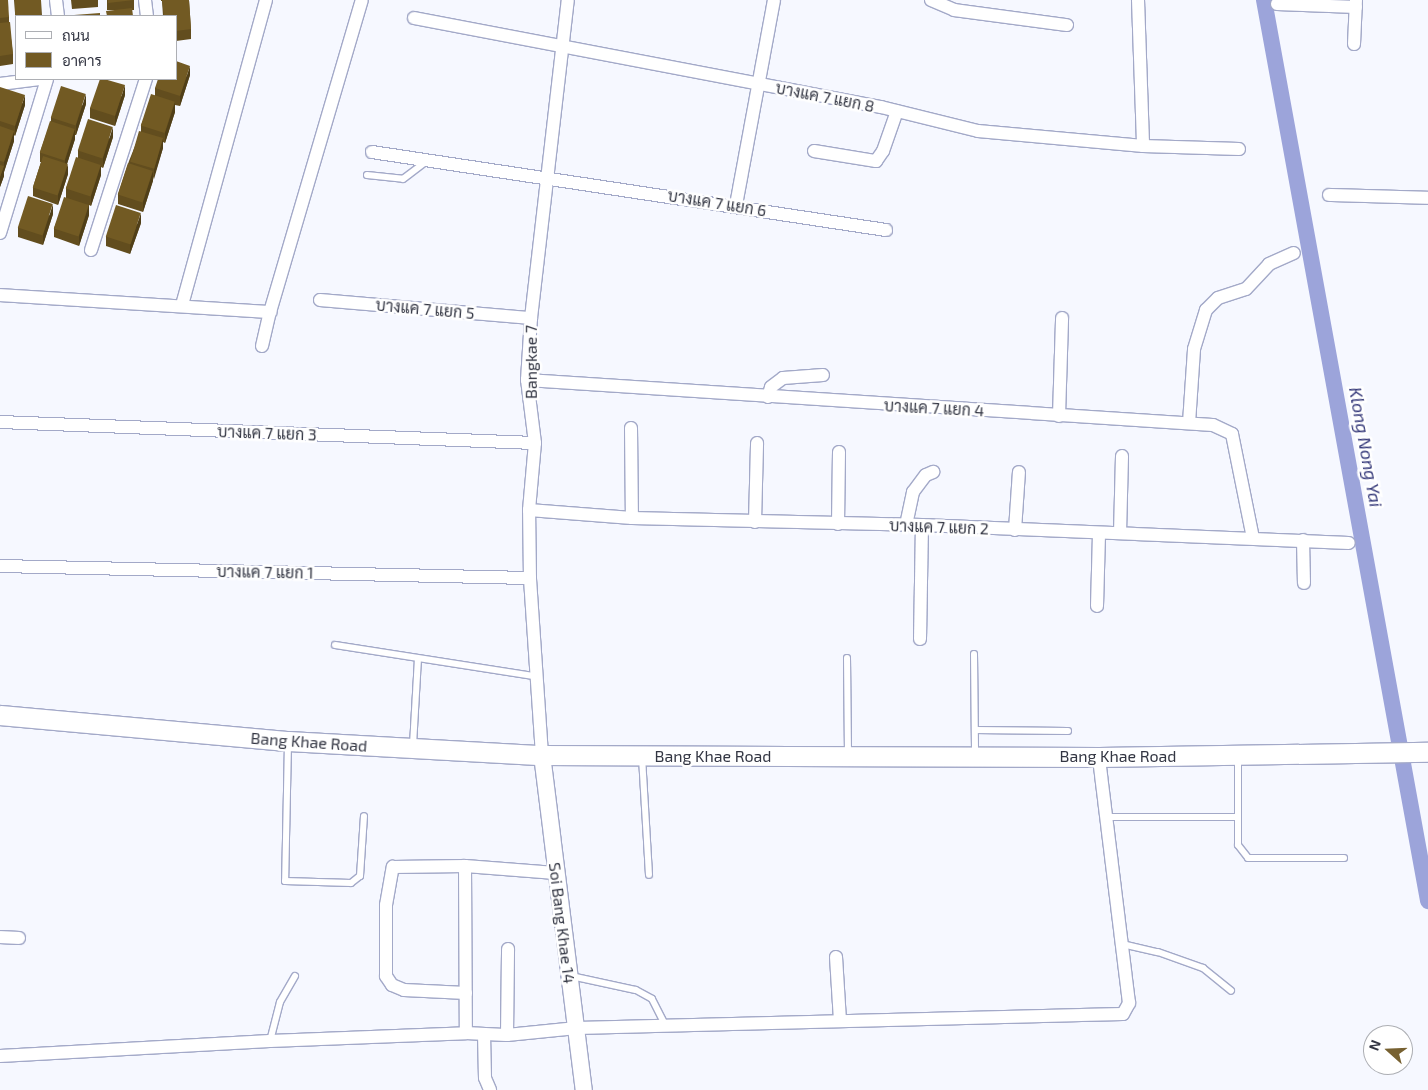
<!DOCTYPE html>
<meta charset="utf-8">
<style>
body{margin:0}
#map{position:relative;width:1428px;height:1090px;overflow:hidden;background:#f6f8ff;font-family:"Exo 2",Sarabun,sans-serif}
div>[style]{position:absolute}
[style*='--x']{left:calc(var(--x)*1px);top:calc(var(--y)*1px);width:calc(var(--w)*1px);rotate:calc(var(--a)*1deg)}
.canal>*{height:16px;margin:-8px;padding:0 8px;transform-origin:8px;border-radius:8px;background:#9ca4da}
.roads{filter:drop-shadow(1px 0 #a3a9c8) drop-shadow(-1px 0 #a3a9c8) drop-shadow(0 1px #a3a9c8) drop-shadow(0 -1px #a3a9c8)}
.service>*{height:6px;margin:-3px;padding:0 3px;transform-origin:3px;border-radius:3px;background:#fff}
.minor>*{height:12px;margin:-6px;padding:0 6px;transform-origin:6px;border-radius:6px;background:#fff}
.tertiary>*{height:16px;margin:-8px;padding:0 8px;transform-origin:8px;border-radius:8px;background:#fff}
.secondary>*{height:19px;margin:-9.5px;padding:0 9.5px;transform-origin:9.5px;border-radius:9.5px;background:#fff}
.wall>*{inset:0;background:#624d1e;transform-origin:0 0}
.shaded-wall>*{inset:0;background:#503f18}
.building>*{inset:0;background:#725a23;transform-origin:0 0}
span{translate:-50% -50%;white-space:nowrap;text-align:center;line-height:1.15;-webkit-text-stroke:5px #fff;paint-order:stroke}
.street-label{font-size:16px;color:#333643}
.water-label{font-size:18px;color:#343879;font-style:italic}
.legend{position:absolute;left:15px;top:15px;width:162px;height:65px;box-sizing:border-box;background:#fff;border:1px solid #adafb4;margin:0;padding:6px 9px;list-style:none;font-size:15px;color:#333643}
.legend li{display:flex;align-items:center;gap:10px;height:25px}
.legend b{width:25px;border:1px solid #adafb4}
.north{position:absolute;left:1363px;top:1025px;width:50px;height:50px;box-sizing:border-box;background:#fff;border:1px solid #adafb4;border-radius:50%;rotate:290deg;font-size:14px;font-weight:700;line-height:20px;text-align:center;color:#333643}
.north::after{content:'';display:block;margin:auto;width:18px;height:22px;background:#776131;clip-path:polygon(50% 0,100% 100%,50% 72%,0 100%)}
</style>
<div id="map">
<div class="canal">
<div style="--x:1264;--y:0;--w:916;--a:79.68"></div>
</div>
<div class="roads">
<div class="service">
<div style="--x:367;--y:175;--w:36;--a:6"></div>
<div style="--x:403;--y:179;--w:30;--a:-37"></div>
<div style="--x:335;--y:645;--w:201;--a:8.9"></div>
<div style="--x:974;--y:654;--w:100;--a:89.4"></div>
<div style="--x:847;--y:658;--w:96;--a:89.4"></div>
<div style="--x:975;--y:730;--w:93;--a:0.6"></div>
<div style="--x:288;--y:743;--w:138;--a:91.2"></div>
<div style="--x:285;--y:881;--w:66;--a:1.7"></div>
<div style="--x:351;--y:883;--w:11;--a:-38"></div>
<div style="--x:360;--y:876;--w:60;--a:-86.2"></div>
<div style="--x:413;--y:745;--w:86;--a:-86.7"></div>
<div style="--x:642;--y:757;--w:118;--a:86.6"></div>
<div style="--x:1238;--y:757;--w:88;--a:90"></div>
<div style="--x:1238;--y:845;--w:16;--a:52"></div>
<div style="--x:1248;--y:858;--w:96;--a:0"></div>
<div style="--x:1107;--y:817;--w:130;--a:0"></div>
<div style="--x:1122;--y:944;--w:37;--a:13"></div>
<div style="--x:1158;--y:952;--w:48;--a:19.6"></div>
<div style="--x:1203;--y:968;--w:36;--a:39"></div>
<div style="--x:571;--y:976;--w:66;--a:12.2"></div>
<div style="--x:636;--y:990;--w:18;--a:29"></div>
<div style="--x:652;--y:999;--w:29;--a:63"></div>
<div style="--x:270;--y:1041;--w:40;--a:-75.6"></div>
<div style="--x:280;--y:1002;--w:30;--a:-60"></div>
</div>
<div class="minor">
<div style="--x:56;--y:0;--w:16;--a:83"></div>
<div style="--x:145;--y:0;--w:16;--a:83"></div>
<div style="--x:931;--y:0;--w:25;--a:23"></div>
<div style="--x:954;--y:10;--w:114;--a:7.6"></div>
<div style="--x:1138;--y:0;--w:146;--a:88"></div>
<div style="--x:1277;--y:4;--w:79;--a:2.2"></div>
<div style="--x:414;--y:18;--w:475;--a:10.8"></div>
<div style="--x:881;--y:107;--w:100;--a:13.9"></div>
<div style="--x:978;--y:131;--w:166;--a:5.2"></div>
<div style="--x:1143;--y:146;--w:96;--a:1.8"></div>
<div style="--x:1354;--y:44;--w:44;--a:-87.4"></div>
<div style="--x:0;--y:84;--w:40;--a:-7.1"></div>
<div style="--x:814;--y:151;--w:63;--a:9.2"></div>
<div style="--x:876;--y:161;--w:12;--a:-55"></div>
<div style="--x:883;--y:151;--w:42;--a:-70.7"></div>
<div style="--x:372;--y:152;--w:520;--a:8.63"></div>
<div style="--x:1329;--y:195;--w:99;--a:1.7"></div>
<div style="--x:736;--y:205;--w:208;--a:-79.5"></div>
<div style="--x:0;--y:233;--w:161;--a:-73"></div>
<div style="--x:91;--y:250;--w:180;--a:-72.2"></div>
<div style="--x:0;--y:295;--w:271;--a:3.6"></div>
<div style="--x:270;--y:312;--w:325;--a:-73.6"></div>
<div style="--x:320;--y:300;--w:212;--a:4.9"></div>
<div style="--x:182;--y:305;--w:316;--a:-74.6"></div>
<div style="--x:262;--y:346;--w:35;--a:-77"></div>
<div style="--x:527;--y:380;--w:687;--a:3.75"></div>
<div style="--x:1213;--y:425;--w:21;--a:25"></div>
<div style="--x:1232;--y:434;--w:106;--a:78.6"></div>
<div style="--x:768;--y:397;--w:10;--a:-73"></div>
<div style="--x:771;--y:387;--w:15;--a:-37"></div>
<div style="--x:783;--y:378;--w:40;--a:-4.3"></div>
<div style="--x:1059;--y:416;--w:98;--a:-88.2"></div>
<div style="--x:0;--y:422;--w:535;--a:2.25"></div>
<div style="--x:1189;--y:423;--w:74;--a:-86.1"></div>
<div style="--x:1194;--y:349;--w:41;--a:-72.9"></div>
<div style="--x:1206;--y:310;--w:17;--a:-45"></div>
<div style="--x:1218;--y:298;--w:29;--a:-18"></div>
<div style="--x:1246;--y:289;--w:34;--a:-47"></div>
<div style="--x:1269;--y:264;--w:27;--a:-24"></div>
<div style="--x:631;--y:428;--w:90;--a:89.4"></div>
<div style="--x:529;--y:510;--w:103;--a:4.4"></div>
<div style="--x:632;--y:518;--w:290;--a:1.4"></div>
<div style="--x:922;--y:525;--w:427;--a:2.4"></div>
<div style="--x:755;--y:522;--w:79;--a:-88.5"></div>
<div style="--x:838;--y:524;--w:72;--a:-89.2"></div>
<div style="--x:906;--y:525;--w:34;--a:-78"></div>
<div style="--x:913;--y:492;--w:21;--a:-53"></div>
<div style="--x:926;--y:475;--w:8;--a:-23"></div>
<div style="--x:1015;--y:530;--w:58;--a:-86.1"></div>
<div style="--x:1120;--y:533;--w:77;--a:-88.5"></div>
<div style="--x:1303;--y:540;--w:43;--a:88.7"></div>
<div style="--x:0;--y:566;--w:530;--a:1.3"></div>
<div style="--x:1097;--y:606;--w:73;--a:-88.4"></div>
<div style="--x:920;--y:639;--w:114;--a:-89"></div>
<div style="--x:542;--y:755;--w:177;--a:-93.9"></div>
<div style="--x:530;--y:578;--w:68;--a:-90.8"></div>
<div style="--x:529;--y:510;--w:67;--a:-84.9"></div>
<div style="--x:535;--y:443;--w:64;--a:-97.2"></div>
<div style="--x:527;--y:380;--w:62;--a:-86.3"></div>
<div style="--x:531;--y:318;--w:320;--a:-83.4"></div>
<div style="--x:465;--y:866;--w:167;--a:89.7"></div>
<div style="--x:0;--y:937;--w:19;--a:3"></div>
<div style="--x:836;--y:957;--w:63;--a:86.4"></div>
<div style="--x:466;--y:993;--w:62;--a:-177.2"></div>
<div style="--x:404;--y:990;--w:13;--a:-157"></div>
<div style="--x:392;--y:985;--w:11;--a:-124"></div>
<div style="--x:386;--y:976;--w:71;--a:-90"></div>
<div style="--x:386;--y:905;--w:39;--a:-80"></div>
<div style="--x:393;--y:867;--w:72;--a:-0.8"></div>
<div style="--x:465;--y:866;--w:91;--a:4.4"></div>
<div style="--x:484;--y:1034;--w:44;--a:88.7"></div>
<div style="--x:485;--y:1078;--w:13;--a:67"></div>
<div style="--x:507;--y:1035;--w:86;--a:-89.3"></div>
<div style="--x:0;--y:1056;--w:270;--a:-3.2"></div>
<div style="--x:270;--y:1041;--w:196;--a:-2.3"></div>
<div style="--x:466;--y:1033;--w:41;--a:2.8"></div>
<div style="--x:507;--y:1035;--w:70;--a:-5.7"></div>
<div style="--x:577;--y:1028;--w:546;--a:-1.47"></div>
<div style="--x:1123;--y:1014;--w:13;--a:-61"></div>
<div style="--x:1129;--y:1003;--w:248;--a:-97"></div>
</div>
<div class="tertiary">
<div style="--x:542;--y:755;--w:338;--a:82.9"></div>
</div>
<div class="secondary">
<div style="--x:0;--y:715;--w:289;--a:5.2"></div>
<div style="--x:288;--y:741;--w:254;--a:3.2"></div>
<div style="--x:542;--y:755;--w:557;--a:0.21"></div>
<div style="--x:1099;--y:757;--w:329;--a:-0.9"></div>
</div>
</div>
<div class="wall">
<div style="clip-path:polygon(0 0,9px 17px,9px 23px,13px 54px,13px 64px,0 66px)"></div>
<div style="clip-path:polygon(14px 0,41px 0,42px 16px,16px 16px,16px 26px)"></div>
<div style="clip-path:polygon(71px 0,98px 0,98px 7px,72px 9px)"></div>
<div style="left:107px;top:0;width:27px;height:10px"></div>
<div style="clip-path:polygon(161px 0,189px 0,191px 29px,191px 39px,176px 41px,176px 16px,163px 16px,162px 1px,161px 1px)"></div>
<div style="clip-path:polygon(190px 75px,180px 106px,175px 105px,175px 112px,165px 143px,163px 142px,163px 148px,143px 212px,118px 204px,118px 194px,129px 161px,141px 131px,141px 125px,155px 95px,155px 88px)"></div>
<div style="clip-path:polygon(0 88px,25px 105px,15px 136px,14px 135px,14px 141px,4px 172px,4px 176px,0 187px)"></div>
<div style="clip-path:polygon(125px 95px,115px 126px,90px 118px,90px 108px)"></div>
<div style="clip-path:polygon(86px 104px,76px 135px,75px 135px,75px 139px,67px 164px,68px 174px,58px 205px,33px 196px,33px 187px,41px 162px,40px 162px,40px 152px,51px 121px,51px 117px)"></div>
<div style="clip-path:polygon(113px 137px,103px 168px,101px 167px,101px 175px,91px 206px,89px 205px,89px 215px,79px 246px,54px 237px,54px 228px,66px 198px,66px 188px,78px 158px,78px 150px)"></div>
<div style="clip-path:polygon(53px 214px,43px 245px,18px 237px,18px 227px)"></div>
<div style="clip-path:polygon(141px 223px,130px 254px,106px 246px,106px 236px)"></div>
</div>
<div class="shaded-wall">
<div style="clip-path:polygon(190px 66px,190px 75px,180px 106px,180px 96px)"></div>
<div style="clip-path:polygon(125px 85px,125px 95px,115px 126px,115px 116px)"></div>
<div style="clip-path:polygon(86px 94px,86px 104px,76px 135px,76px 125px)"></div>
<div style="clip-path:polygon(25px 95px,25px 105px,15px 136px,15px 126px)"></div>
<div style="clip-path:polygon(175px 102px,175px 112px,165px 143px,165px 133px)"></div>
<div style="clip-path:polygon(113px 127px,113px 137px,103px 168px,103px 158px)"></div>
<div style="clip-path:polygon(75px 129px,75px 139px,65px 170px,65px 160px)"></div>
<div style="clip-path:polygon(14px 131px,14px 141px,4px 172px,4px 162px)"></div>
<div style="clip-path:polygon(163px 138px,163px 148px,154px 179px,154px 169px)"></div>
<div style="clip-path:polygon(68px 164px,68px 174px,58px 205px,58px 195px)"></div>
<div style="clip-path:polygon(101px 165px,101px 175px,91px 206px,91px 196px)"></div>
<div style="clip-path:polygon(4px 166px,4px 176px,0 187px,0 177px)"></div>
<div style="clip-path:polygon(153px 171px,153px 181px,143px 212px,143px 202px)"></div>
<div style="clip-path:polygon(53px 204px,53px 214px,43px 245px,43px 235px)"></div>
<div style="clip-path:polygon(89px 205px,89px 215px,79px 246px,79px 236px)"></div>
<div style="clip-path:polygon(141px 213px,141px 223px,130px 254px,130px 244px)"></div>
</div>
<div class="building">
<div style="clip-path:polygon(0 0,8px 0,9px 17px,0 18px)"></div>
<div style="left:15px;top:0;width:26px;height:16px"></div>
<div style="clip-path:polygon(108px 0,134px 0,108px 3px)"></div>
<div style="clip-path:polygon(162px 0,189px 0,191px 29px,176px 31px,176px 16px,164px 16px)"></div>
<div style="clip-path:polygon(132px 8px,133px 16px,107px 16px,106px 11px)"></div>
<div style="clip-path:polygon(100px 13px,100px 16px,74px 16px,74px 15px)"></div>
<div style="clip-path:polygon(10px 22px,13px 54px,0 56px,0 23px)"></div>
<div style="clip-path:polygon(176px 61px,190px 66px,180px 96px,155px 88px,158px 79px,176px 79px)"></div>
<div style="clip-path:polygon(100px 79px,104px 79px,125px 85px,115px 116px,90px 108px)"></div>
<div style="left:61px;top:86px;width:26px;height:33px;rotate:18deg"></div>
<div style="clip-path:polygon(0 87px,25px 95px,15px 126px,0 121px)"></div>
<div style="left:151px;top:94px;width:25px;height:33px;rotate:18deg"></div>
<div style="left:88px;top:119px;width:26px;height:33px;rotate:18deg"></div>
<div style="left:50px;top:121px;width:26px;height:33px;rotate:18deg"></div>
<div style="clip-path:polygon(0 126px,14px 131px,4px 162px,0 161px)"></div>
<div style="left:139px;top:131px;width:25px;height:32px;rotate:16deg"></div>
<div style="left:43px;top:156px;width:26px;height:33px;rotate:18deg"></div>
<div style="left:76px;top:157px;width:26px;height:33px;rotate:18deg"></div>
<div style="left:128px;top:163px;width:26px;height:33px;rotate:18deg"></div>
<div style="clip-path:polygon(0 165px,4px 166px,0 177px)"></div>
<div style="left:28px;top:196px;width:26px;height:33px;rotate:18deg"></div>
<div style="left:64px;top:197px;width:26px;height:33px;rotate:18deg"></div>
<div style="left:116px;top:205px;width:26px;height:33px;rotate:18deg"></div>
</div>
<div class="street-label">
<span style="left:825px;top:97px;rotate:11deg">บางแค 7 แยก 8</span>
<span style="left:717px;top:203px;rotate:9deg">บางแค 7 แยก 6</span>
<span style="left:425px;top:309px;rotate:5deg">บางแค 7 แยก 5</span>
<span style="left:531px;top:362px;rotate:-90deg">Bangkae 7</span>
<span style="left:934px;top:408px;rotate:3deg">บางแค 7 แยก 4</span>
<span style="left:267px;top:433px;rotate:2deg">บางแค 7 แยก 3</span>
<span style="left:939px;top:527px;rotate:2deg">บางแค 7 แยก 2</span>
<span style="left:265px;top:572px;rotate:1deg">บางแค 7 แยก 1</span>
<span style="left:309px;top:742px;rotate:4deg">Bang Khae Road</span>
<span style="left:713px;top:756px">Bang Khae Road</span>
<span style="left:1118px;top:756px">Bang Khae Road</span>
<span style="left:562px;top:923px;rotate:83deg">Soi Bang Khae 14</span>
</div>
<div class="water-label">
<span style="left:1366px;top:447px;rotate:80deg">Klong Nong Yai</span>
</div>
<ul class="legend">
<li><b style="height:6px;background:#fff"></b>ถนน</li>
<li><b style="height:14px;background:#725a23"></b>อาคาร</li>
</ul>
<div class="north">N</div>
</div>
